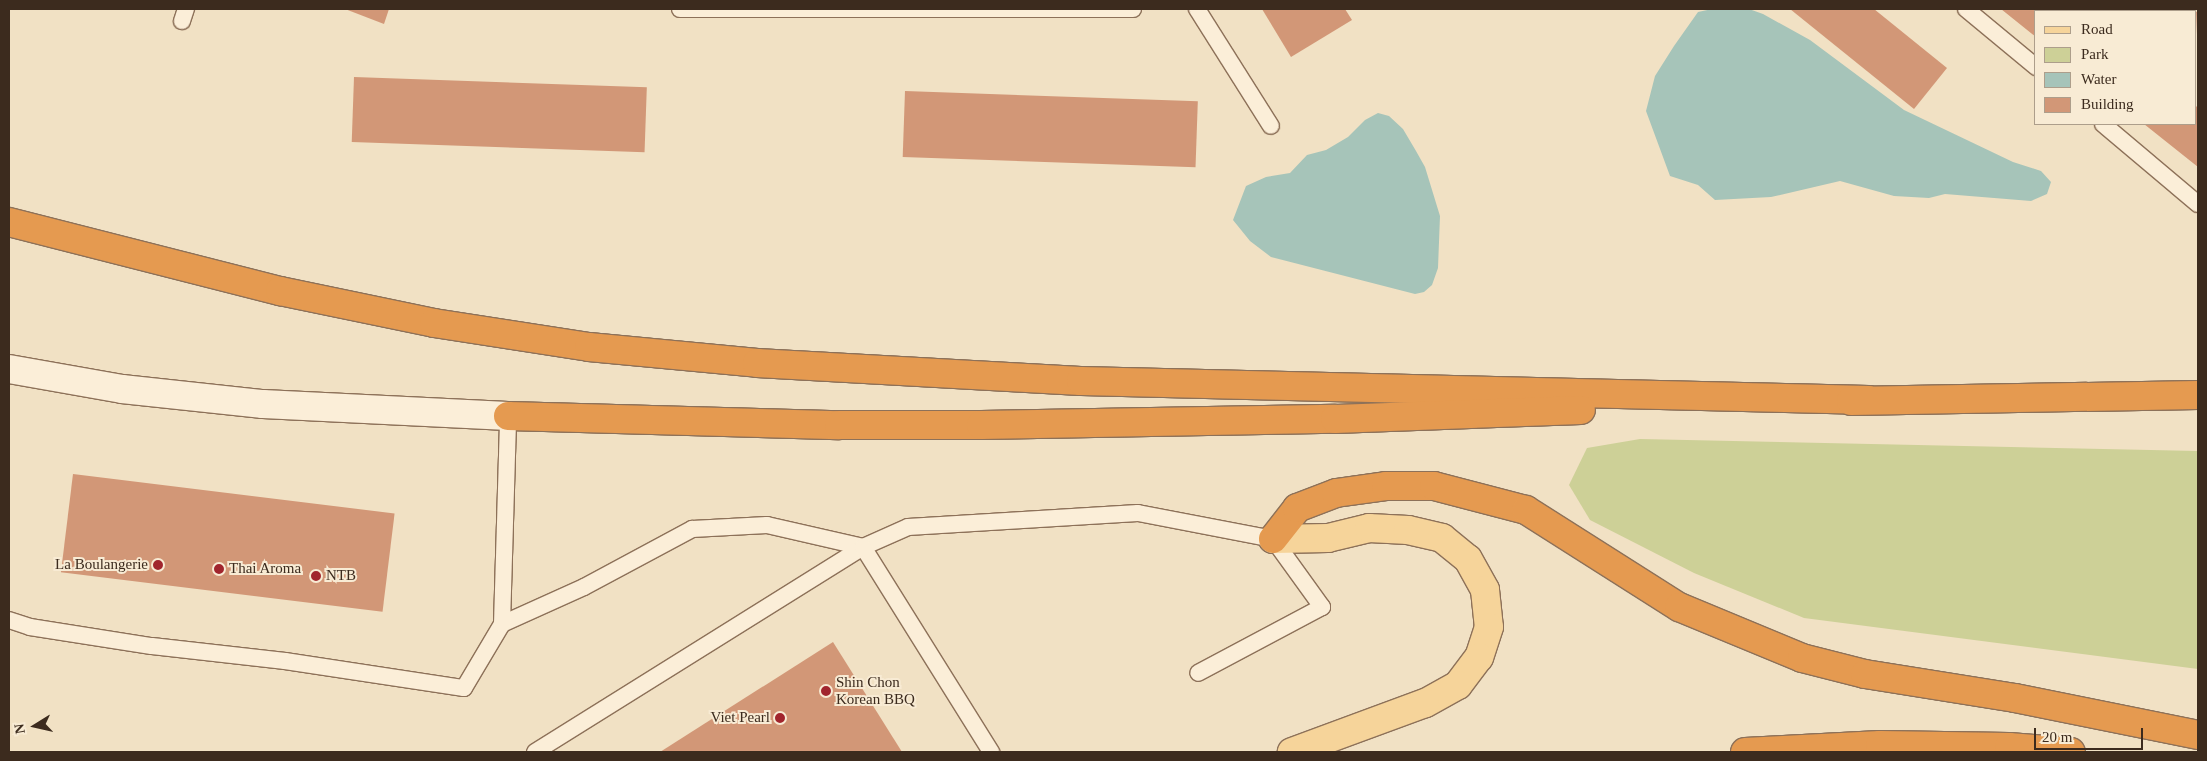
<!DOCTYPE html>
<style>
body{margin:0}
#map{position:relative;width:2207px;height:761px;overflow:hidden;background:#f1e1c4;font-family:Georgia,serif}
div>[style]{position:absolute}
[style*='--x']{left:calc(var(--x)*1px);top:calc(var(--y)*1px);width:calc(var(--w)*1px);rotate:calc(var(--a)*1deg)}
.green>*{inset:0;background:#cdd097}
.water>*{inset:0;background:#a6c4b9}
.building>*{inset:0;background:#d29777;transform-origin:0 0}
.roads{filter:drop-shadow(1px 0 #8d7159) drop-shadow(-1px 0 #8d7159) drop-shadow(0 1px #8d7159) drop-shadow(0 -1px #8d7159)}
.service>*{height:16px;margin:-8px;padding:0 8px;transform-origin:8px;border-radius:8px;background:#fbeed8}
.tertiary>*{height:28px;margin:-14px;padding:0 14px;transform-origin:14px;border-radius:14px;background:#fbeed8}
.primary>*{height:28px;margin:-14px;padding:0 14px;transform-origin:14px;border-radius:14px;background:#f6d49a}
.motorway>*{height:28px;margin:-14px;padding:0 14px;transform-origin:14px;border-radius:14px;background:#e59a50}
.dots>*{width:14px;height:14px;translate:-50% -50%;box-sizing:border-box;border:2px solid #f8ebd4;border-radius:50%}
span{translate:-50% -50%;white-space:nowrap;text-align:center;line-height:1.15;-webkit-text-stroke:4px #f8ebd4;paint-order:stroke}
.poi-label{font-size:15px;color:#3c2b1e}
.right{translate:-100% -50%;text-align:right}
.left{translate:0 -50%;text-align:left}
.frame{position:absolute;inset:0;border:10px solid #3c2b1e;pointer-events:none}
.legend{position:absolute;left:2034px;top:10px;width:162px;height:115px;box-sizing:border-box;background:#f8ebd4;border:1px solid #ad9e8b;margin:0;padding:6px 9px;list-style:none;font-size:15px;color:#3c2b1e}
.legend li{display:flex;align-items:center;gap:10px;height:25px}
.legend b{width:25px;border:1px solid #ad9e8b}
.north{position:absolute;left:10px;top:701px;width:50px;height:50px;-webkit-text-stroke:4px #f8ebd4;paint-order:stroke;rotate:260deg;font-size:14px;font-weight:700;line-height:20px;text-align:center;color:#3c2b1e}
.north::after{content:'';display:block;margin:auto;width:18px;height:22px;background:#3c2b1e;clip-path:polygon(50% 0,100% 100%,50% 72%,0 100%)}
.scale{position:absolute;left:2034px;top:728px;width:109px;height:22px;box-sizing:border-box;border:2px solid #3c2b1e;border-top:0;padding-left:6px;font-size:15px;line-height:18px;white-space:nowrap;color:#3c2b1e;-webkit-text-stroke:4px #f8ebd4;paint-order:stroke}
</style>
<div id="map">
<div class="green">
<div style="clip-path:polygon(1640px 439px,2198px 451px,2198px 669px,1804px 618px,1694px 573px,1590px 520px,1569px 485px,1587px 448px)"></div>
</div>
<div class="water">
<div style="clip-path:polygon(1712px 9px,1749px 9px,1763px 14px,1810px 40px,1904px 110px,2013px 162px,2041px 171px,2051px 182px,2047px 194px,2031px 201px,1945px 194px,1929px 198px,1894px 196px,1840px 181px,1771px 197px,1715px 200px,1698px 185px,1670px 176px,1646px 111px,1655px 76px,1674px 46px,1698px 12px)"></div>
<div style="clip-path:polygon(1378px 113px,1389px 116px,1403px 129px,1416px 151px,1425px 167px,1440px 216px,1438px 268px,1432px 285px,1424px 292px,1415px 294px,1271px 257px,1250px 241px,1233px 220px,1246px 186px,1266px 177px,1290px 173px,1307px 155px,1326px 150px,1348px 137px,1365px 120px)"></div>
</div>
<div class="building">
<div style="clip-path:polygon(345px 9px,389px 9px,384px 24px)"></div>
<div style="clip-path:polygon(1262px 9px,1345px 9px,1352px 20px,1291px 57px)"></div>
<div style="clip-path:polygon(1790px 9px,1874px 9px,1947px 68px,1914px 109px)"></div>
<div style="clip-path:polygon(2001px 9px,2074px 9px,2077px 11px,2036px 11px,2036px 37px)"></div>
<div style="clip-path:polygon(2136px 9px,2193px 9px,2198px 13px,2198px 58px,2196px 11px)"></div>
<div style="left:354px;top:77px;width:293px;height:65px;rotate:2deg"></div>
<div style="left:905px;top:91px;width:293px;height:66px;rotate:2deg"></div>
<div style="clip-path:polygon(2196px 106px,2198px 108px,2198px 167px,2144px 124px,2196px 124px)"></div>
<div style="left:73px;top:474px;width:324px;height:99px;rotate:7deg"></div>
<div style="clip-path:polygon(833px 642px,902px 752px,660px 752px)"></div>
</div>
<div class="roads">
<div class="service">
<div style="--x:680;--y:9;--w:453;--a:0"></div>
<div style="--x:1197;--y:9;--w:138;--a:57.7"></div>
<div style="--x:1966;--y:9;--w:91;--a:39.6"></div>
<div style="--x:182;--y:21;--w:13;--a:-72"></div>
<div style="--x:2103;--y:124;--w:124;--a:40.1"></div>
<div style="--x:9;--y:620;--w:22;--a:18"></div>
<div style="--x:30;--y:627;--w:123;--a:8.9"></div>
<div style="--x:152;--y:646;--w:134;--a:6.4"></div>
<div style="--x:285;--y:661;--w:181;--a:8.6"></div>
<div style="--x:464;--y:688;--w:74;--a:-59.3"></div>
<div style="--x:502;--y:624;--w:90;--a:-24.3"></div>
<div style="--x:584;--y:587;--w:123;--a:-28.2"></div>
<div style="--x:692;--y:529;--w:75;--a:-3.1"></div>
<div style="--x:767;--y:525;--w:98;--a:12.9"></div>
<div style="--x:863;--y:547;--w:49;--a:-24"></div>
<div style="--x:908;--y:527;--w:230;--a:-3.5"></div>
<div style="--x:1138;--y:513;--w:137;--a:10.9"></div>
<div style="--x:1273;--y:539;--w:84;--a:54.2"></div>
<div style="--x:1322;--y:607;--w:140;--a:152"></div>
<div style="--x:502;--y:624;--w:208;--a:-88.3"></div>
<div style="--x:535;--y:752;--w:387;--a:-32"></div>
<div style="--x:863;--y:547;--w:242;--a:58"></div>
</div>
<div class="tertiary">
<div style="--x:9;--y:369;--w:115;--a:10"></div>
<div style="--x:122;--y:389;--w:142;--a:6.1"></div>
<div style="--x:263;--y:404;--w:245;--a:2.8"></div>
</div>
<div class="primary">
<div style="--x:1273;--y:539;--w:55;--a:-1"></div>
<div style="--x:1328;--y:538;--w:42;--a:-13.7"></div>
<div style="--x:1369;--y:528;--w:39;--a:3"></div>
<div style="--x:1408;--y:530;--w:35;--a:13"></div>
<div style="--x:1442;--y:538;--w:33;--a:39"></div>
<div style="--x:1468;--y:559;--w:35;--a:61"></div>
<div style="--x:1485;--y:590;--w:37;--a:84"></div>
<div style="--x:1489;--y:627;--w:32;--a:108"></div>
<div style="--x:1479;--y:657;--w:35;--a:127"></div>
<div style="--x:1458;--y:685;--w:38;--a:151"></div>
<div style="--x:1425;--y:703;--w:142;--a:159.8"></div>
</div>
<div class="motorway">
<div style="--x:9;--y:222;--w:280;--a:14.3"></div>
<div style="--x:280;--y:291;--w:157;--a:11.7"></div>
<div style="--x:434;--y:323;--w:157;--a:8.8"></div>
<div style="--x:589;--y:347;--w:169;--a:5.4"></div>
<div style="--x:757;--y:363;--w:324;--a:3.2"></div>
<div style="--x:1081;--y:381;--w:788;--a:1.38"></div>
<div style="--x:1851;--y:401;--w:347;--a:-1"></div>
<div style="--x:508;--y:416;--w:331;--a:1.6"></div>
<div style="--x:839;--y:425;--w:142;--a:0"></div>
<div style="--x:981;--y:425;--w:354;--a:-1"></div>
<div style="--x:1335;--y:419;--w:246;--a:-2.1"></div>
<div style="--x:1273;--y:539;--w:39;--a:-52"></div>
<div style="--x:1297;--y:508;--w:42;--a:-21"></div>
<div style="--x:1336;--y:493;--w:50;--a:-8"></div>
<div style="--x:1386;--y:486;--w:48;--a:0"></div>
<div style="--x:1434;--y:486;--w:95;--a:14.6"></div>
<div style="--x:1526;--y:510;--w:181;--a:32.4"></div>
<div style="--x:1679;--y:607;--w:133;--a:22.5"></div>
<div style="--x:1802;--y:658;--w:65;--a:14.3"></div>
<div style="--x:1865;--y:674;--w:152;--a:9.1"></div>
<div style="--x:2015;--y:698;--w:187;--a:11.4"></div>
<div style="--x:1745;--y:752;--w:135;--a:-3"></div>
<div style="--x:1880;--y:745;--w:129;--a:0.9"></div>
<div style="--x:2009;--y:747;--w:62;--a:4.6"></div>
</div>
</div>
<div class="dots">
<div style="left:158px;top:565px;background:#a1252d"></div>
<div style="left:219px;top:569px;background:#a1252d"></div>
<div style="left:316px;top:576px;background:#a1252d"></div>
<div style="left:826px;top:691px;background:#a1252d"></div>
<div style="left:780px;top:718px;background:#a1252d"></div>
</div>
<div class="poi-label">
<span class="right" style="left:148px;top:565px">La Boulangerie</span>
<span class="left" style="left:229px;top:569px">Thai Aroma</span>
<span class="left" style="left:326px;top:576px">NTB</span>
<span class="left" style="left:836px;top:691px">Shin Chon<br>Korean BBQ</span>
<span class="right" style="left:770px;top:718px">Viet Pearl</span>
</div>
<div class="frame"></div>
<ul class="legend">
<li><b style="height:6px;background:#f6d49a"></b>Road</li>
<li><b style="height:14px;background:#cdd097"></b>Park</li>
<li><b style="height:14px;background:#a6c4b9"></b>Water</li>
<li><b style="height:14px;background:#d29777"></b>Building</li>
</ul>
<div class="north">N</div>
<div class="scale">20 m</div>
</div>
